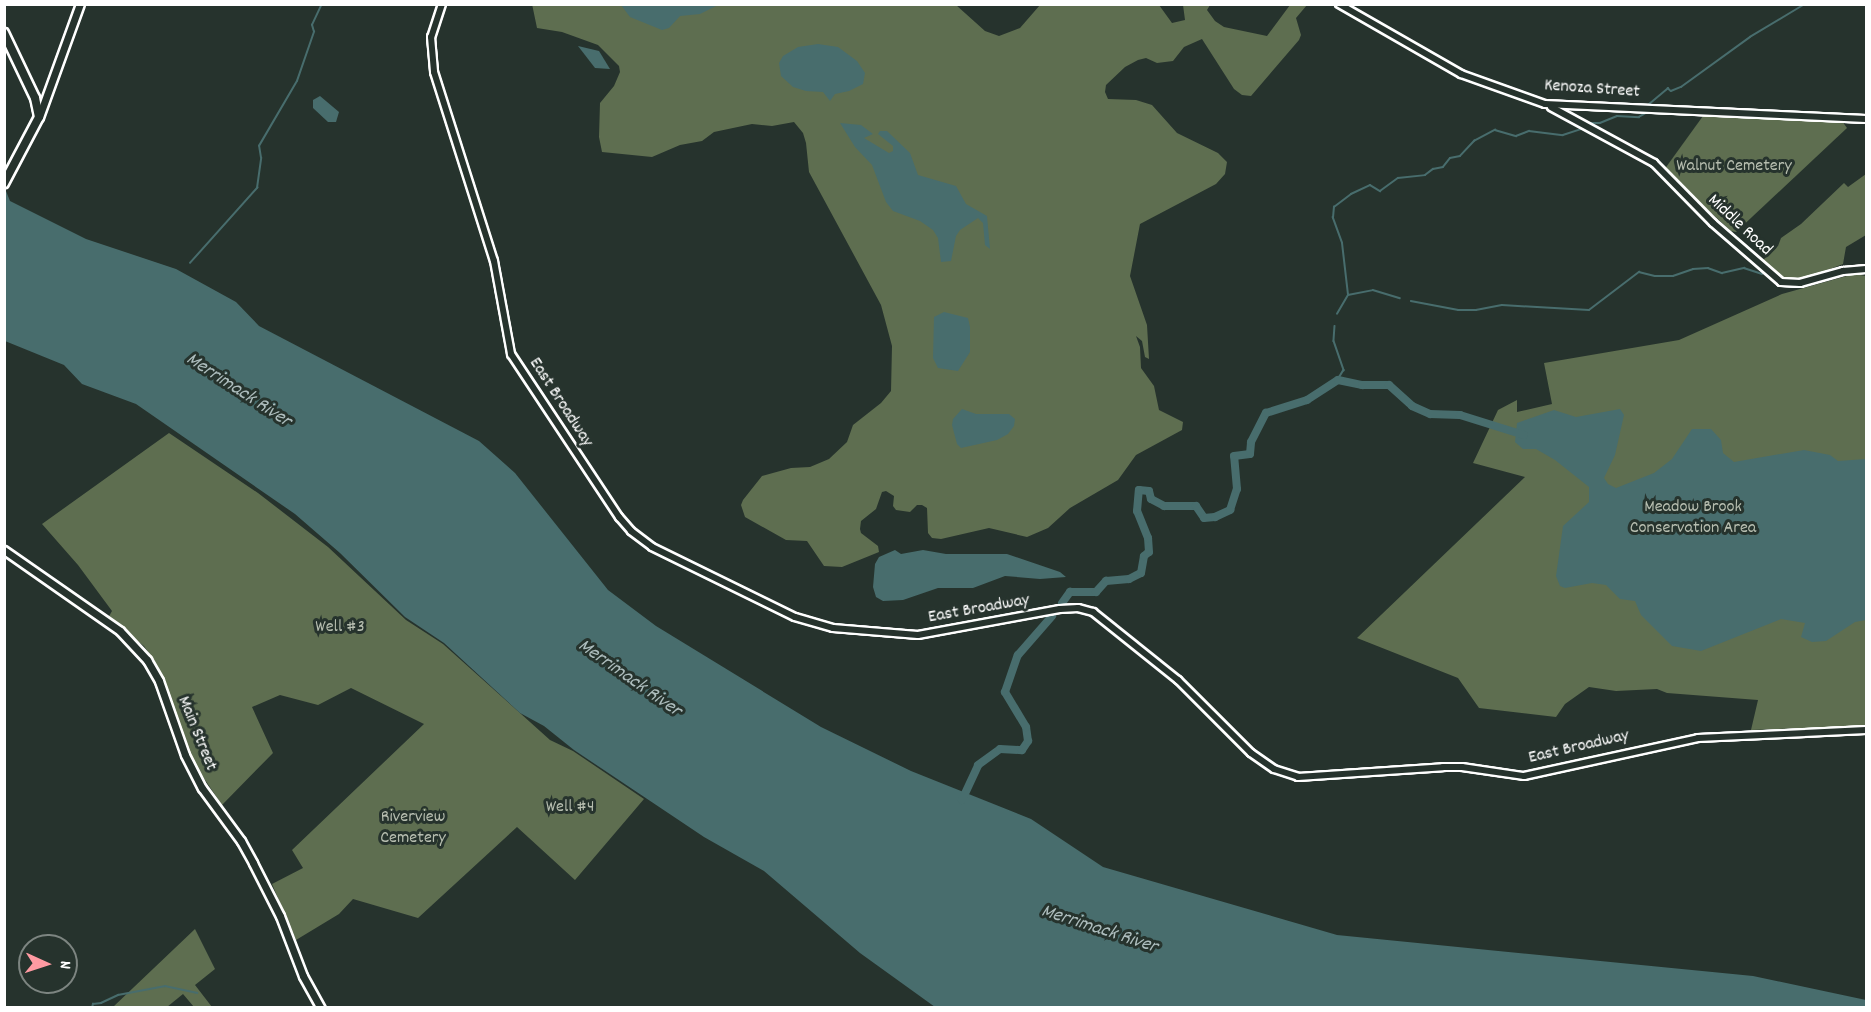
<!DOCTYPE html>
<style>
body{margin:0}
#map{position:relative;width:1871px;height:1012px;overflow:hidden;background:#26332d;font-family:Dekko,sans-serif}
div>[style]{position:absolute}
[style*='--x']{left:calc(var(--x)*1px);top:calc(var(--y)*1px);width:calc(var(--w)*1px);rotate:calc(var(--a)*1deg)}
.green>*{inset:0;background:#5e6e50}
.water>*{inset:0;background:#486d6d}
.stream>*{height:1.5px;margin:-0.75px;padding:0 0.75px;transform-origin:0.75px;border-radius:0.75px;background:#486d6d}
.river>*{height:8px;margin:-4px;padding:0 4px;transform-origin:4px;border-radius:4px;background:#486d6d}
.roads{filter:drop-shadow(2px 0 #fff) drop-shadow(-2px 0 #fff) drop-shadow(0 2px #fff) drop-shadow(0 -2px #fff)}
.tertiary>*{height:6px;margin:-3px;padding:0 3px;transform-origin:3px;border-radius:3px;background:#26332d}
.secondary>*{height:7px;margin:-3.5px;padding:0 3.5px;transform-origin:3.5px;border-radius:3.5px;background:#26332d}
.primary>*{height:8px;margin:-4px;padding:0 4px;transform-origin:4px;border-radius:4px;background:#26332d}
span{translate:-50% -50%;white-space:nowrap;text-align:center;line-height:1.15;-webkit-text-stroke:6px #26332d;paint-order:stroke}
.street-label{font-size:18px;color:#fff}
.park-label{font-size:18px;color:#b7beb0}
.water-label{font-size:20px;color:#adbdbd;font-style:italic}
.frame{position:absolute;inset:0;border:6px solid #fff;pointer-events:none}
.north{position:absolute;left:18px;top:934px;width:60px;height:60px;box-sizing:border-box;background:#26332d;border:2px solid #7d8581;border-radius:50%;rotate:93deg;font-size:16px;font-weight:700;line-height:24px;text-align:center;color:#fff}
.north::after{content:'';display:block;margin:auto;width:21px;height:27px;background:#ff9aa2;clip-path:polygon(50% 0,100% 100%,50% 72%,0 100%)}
</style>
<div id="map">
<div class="green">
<div style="clip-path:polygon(532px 4px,956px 5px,985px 31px,999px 36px,1020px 28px,1040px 5px,1159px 5px,1172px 23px,1185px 20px,1183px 5px,1210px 5px,1207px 10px,1215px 21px,1224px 27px,1267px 36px,1290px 5px,1307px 5px,1296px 18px,1301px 35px,1299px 40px,1251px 96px,1242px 95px,1234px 89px,1202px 39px,1184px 47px,1173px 61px,1157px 63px,1146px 58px,1138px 60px,1125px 67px,1106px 85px,1105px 92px,1108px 99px,1136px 100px,1152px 105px,1177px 133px,1218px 153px,1227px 162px,1225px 174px,1216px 184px,1140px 224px,1130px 276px,1147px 325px,1149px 359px,1145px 357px,1142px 341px,1136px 336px,1140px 347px,1141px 368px,1154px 386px,1159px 410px,1183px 422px,1182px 430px,1136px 455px,1118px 480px,1070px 508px,1048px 528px,1027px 537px,989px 528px,941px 539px,932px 538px,928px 533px,927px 508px,922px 505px,917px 505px,910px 512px,896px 510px,893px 506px,894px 496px,886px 491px,882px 492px,876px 509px,861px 521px,860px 529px,861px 533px,878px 546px,879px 552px,842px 567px,824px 566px,807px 541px,786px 540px,745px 517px,741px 505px,743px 500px,762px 476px,791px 468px,810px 467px,829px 459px,847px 442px,853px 425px,881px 403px,891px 391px,892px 346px,881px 305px,809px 172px,806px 143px,803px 133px,794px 122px,772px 126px,752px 124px,714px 132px,702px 141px,680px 145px,652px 157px,602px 152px,599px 137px,600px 103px,614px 86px,620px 72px,619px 66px,598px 45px,562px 32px,537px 28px)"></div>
<div style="clip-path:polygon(1703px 116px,1842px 121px,1847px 128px,1736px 232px,1731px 231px,1664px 170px)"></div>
<div style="clip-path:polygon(1866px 174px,1866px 235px,1846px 247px,1843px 264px,1799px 281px,1778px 276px,1762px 261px,1778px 246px,1781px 238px,1801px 224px,1844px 183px,1848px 187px)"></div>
<div style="clip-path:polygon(1854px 274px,1866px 276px,1866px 726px,1751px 730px,1758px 700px,1667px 693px,1657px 689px,1616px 691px,1589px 687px,1565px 704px,1556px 717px,1479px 708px,1458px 678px,1357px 638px,1525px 477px,1473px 463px,1498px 410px,1517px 400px,1517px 412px,1552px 404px,1544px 363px,1679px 340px,1782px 294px)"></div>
<div style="clip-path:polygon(169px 433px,258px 493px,328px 547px,406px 620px,443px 644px,550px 740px,573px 751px,644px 799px,575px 880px,517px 827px,418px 918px,353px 899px,339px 914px,296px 940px,272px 884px,303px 868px,292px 850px,424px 724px,351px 688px,318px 705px,280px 695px,252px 707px,273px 753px,222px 805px,195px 765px,155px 662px,144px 646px,108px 618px,112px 611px,78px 565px,42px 524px)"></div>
<div style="clip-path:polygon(195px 929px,215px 969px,195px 985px,212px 1007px,194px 1007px,183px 994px,167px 1007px,113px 1007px)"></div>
</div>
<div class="water">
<div style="clip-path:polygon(621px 5px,718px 5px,700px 14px,680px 16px,669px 28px,662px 30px,630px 17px)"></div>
<div style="clip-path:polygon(818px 44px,838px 47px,857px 61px,865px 73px,863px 84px,849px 91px,835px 94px,830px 101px,823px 92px,806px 91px,793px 87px,781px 76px,779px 63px,783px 56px,798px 47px)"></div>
<div style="clip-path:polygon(578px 46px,599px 51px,610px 69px,595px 68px)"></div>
<div style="clip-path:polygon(320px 96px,339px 112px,336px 122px,328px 122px,313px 108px,313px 100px)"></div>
<div style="clip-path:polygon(840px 123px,861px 125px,873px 134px,864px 138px,889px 153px,893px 151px,893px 146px,878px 134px,880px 131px,887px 131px,910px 153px,918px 175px,956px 186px,966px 204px,987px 216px,990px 249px,985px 245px,983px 223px,978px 218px,960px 230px,956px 236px,951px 261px,941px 262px,938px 238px,933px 230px,920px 221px,893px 211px,886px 202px,872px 165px,855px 147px)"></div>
<div style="clip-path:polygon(4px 186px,10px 201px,86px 239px,176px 269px,236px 302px,259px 326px,479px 441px,515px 473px,608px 590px,656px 626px,821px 727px,911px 771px,1031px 819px,1103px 867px,1337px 935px,1753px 976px,1866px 1000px,1866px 1007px,935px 1007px,860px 953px,764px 871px,704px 837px,574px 750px,544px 726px,520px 713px,444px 643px,405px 617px,340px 553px,295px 514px,136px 404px,82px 384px,64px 365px,5px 341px)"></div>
<div style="clip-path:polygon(944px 312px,968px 318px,970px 327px,970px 352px,958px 371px,938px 368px,933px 358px,934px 317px)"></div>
<div style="clip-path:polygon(962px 409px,976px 414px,1009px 414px,1015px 419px,1014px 426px,1008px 434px,997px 440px,961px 448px,957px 444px,952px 425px,953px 419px)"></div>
<div style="clip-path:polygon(1620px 409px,1624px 415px,1615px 455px,1604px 478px,1608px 484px,1616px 488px,1654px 473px,1672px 459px,1692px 429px,1711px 429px,1721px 440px,1723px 453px,1734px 462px,1804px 450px,1830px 455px,1838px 461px,1866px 459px,1866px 620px,1855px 622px,1826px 641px,1812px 642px,1801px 637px,1805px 623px,1781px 619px,1701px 651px,1672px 646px,1641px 615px,1635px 601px,1620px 599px,1606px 585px,1592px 583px,1565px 588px,1560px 586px,1556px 576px,1563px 526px,1589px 502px,1589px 487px,1555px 460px,1536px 449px,1523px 449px,1515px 442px,1517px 423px,1554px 410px,1576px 417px)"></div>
<div style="clip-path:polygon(895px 550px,901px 554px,923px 550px,946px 554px,1007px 554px,1060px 572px,1066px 577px,1040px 579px,1005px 576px,973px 588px,938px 588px,903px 600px,883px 601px,876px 597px,873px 587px,875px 564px,879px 557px)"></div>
</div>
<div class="stream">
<div style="--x:1648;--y:105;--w:26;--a:-40"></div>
<div style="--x:1668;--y:88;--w:4;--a:45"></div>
<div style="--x:1671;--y:91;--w:11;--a:-22"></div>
<div style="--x:1681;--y:87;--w:85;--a:-35.9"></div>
<div style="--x:1750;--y:37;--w:64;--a:-31"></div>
<div style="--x:1589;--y:123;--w:11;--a:0"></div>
<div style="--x:1600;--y:123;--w:18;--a:-22"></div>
<div style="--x:1617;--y:116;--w:22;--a:3"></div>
<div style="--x:1639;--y:117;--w:8;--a:-30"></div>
<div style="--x:190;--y:263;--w:101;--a:-48.2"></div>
<div style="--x:257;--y:188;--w:30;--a:-82"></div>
<div style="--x:261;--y:158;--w:12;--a:-99"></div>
<div style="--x:259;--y:146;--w:75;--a:-59.7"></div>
<div style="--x:297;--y:81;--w:52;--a:-70.9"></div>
<div style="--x:314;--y:32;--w:7;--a:-106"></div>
<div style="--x:312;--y:25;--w:23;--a:-65"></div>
<div style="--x:1348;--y:295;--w:25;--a:-11"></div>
<div style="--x:1373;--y:290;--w:28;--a:17"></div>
<div style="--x:1411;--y:301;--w:48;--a:10.8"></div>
<div style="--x:1458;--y:310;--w:18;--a:0"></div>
<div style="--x:1476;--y:310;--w:26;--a:-11"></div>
<div style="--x:1502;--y:305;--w:87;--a:3.3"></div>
<div style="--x:1589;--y:310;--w:63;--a:-37.2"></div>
<div style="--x:1639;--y:272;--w:16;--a:14"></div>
<div style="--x:1655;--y:276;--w:18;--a:0"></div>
<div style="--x:1673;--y:276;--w:21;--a:-19"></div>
<div style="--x:1693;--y:269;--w:15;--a:-4"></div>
<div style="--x:1708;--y:268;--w:15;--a:20"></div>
<div style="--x:1722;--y:273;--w:23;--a:-13"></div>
<div style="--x:1744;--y:268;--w:19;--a:18"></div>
<div style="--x:1337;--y:314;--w:22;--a:-60"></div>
<div style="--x:1348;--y:295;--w:52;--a:-96.6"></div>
<div style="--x:1342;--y:243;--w:27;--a:-110"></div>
<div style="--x:1333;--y:218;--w:11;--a:-85"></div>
<div style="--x:1334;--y:207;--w:21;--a:-37"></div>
<div style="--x:1351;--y:194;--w:21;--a:-25"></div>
<div style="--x:1370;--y:185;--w:12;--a:31"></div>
<div style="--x:1380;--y:191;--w:22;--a:-36"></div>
<div style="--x:1398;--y:178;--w:27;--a:-6"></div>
<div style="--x:1425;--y:175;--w:10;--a:-37"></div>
<div style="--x:1433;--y:169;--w:10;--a:-11"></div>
<div style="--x:1443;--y:167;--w:11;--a:-52"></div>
<div style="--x:1450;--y:158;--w:10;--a:-11"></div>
<div style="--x:1460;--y:156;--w:21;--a:-47"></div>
<div style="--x:1474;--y:141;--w:24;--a:-28"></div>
<div style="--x:1495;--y:130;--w:22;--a:16"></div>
<div style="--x:1516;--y:136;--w:14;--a:-21"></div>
<div style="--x:1529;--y:131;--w:34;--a:7"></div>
<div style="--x:1563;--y:135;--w:20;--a:-18"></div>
<div style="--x:1335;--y:326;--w:15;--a:94"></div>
<div style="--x:1334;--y:341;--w:31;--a:71"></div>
<div style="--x:1344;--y:370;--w:12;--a:121"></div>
<div style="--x:92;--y:1008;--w:4;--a:-76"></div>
<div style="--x:93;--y:1004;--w:8;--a:-7"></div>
<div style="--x:101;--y:1003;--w:19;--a:-25"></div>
<div style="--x:118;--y:995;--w:48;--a:-10.8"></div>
<div style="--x:165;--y:986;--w:33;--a:12"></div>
</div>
<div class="river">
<div style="--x:1062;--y:603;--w:14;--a:-54"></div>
<div style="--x:1070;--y:592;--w:26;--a:0"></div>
<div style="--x:1096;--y:592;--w:15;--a:-48"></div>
<div style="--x:1106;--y:581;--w:23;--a:-5"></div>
<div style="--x:1129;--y:579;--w:13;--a:-27"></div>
<div style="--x:1141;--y:573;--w:17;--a:-80"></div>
<div style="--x:1144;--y:556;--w:6;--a:-39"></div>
<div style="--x:1149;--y:552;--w:14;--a:-94"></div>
<div style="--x:1148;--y:538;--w:29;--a:-112"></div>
<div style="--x:1137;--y:511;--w:21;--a:-85"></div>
<div style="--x:1139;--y:490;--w:10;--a:6"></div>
<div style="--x:1149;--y:491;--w:8;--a:76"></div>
<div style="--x:1151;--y:499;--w:15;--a:28"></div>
<div style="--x:1164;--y:506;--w:32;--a:0"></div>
<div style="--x:1196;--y:506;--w:14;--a:56"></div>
<div style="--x:1204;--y:518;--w:11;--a:-5"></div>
<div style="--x:1215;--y:517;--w:17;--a:-25"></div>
<div style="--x:1230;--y:510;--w:22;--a:-72"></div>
<div style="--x:1237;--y:489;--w:33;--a:-95"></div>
<div style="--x:1234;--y:456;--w:16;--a:-7"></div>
<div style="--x:1250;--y:454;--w:12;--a:-85"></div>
<div style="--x:1251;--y:442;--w:33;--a:-63"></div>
<div style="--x:1266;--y:413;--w:43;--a:-17.6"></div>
<div style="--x:1307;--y:400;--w:37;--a:-33"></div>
<div style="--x:1338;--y:380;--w:25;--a:12"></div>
<div style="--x:1362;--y:385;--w:27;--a:0"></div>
<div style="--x:1389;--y:385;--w:31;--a:42"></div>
<div style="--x:1412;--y:406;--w:20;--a:24"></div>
<div style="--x:1430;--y:414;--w:30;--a:2"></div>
<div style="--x:1460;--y:415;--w:67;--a:17.4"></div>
<div style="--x:962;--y:800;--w:38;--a:-65"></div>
<div style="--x:978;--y:765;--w:27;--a:-36"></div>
<div style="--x:1000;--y:749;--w:22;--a:3"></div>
<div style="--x:1022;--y:750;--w:11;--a:-56"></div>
<div style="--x:1028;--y:741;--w:14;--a:-98"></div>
<div style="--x:1026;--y:727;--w:41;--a:-121"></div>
<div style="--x:1005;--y:692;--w:39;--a:-71"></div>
<div style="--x:1018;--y:655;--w:52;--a:-48.9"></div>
</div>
<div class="roads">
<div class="tertiary">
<div style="--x:442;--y:4;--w:35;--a:108"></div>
<div style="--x:431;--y:37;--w:35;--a:85"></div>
<div style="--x:434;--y:72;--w:198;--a:72.4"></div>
<div style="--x:494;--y:261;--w:95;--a:79.6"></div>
<div style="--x:511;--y:354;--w:196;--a:56.5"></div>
<div style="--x:619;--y:517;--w:18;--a:49"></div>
<div style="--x:631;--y:531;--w:26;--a:37"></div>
<div style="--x:652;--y:547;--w:159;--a:26.1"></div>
<div style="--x:795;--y:617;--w:40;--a:16"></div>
<div style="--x:833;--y:628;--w:85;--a:4.7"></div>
<div style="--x:918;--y:635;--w:144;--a:-10.4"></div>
<div style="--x:1060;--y:609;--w:18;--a:-3"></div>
<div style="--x:1078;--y:608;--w:16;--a:15"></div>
<div style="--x:1093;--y:612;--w:109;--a:38.7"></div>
<div style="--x:1178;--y:680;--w:103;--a:45"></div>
<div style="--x:1251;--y:753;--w:28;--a:35"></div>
<div style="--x:1274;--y:769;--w:25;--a:18"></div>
<div style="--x:1298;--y:777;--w:145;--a:-3.9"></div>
<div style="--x:1443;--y:767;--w:19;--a:0"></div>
<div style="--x:1462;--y:767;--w:63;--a:8.3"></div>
<div style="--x:1524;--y:776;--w:178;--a:-12.3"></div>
<div style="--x:1698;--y:738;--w:168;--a:-2.7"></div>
<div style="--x:1339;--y:4;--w:141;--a:29.8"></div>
<div style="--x:1461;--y:74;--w:89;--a:19.7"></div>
<div style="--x:1545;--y:104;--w:321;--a:2.7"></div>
<div style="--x:1551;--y:107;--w:117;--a:28.5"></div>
<div style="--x:1654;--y:163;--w:84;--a:45.5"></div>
<div style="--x:1713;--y:223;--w:90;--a:40.9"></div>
<div style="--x:1781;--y:282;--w:19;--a:3"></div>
<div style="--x:1800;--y:283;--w:45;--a:-15.6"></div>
<div style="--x:1843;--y:271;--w:23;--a:-5"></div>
</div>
<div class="secondary">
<div style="--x:39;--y:117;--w:120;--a:-70.1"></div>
<div style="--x:4;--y:550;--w:141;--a:34.9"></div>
<div style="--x:120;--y:631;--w:40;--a:47"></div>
<div style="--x:147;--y:660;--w:24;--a:60"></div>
<div style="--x:159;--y:681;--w:78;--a:70.6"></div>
<div style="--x:185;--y:755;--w:37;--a:63"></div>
<div style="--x:202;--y:788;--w:66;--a:53.7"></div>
<div style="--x:241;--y:841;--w:25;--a:61"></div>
<div style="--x:253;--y:863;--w:59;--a:63"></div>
<div style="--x:280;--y:916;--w:64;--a:69"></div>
<div style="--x:303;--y:976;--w:37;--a:61"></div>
</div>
<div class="primary">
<div style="--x:4;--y:33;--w:72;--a:64.5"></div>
<div style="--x:35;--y:98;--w:19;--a:78"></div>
<div style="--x:39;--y:117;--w:75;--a:117.9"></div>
</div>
</div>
<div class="street-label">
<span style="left:1592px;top:90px;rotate:4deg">Kenoza Street</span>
<span style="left:1739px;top:226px;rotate:43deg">Middle Road</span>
<span style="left:560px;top:403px;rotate:57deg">East Broadway</span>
<span style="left:979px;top:610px;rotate:-10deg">East Broadway</span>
<span style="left:196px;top:734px;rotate:68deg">Main Street</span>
<span style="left:1579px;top:748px;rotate:-13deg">East Broadway</span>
</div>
<div class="park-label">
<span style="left:1734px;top:167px">Walnut Cemetery</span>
<span style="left:1693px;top:519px">Meadow Brook<br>Conservation Area</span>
<span style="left:340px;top:628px">Well #3</span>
<span style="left:570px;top:808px">Well #4</span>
<span style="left:413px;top:829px">Riverview<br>Cemetery</span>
</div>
<div class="water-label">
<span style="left:238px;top:391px;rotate:33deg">Merrimack River</span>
<span style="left:629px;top:679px;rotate:35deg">Merrimack River</span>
<span style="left:1099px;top:930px;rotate:18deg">Merrimack River</span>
</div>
<div class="frame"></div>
<div class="north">N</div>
</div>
